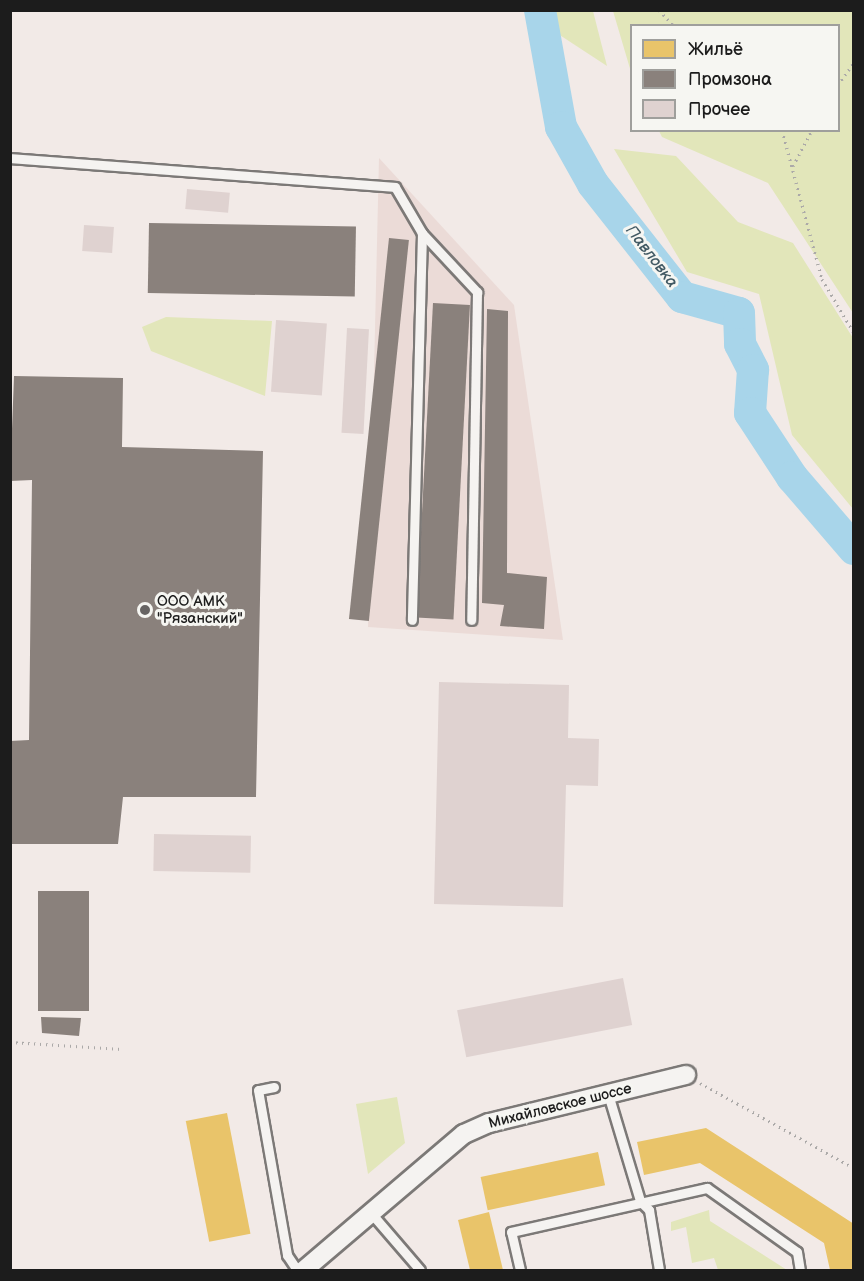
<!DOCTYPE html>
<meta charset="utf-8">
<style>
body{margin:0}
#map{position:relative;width:864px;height:1281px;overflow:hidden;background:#f2eae7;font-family:"Balsamiq Sans",sans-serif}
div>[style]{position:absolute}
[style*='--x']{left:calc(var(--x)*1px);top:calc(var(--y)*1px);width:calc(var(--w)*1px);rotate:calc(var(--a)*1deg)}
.built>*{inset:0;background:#ebdbd7}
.green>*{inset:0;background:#e2e6ba}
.homes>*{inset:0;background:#e9c46a;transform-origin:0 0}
.industry>*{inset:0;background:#8a817c;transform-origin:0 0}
.river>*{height:32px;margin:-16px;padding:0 16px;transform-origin:16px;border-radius:16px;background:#a8d5ea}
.building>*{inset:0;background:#dfd2d0;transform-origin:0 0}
.path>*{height:3px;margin-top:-1.5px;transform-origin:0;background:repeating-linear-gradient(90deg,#aba9a8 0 1.5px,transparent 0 6px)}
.roads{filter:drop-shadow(2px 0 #7c7977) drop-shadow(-2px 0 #7c7977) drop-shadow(0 2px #7c7977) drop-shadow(0 -2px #7c7977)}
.lane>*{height:9px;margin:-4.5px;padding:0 4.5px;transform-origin:4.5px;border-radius:4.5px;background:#f5f3f1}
.street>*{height:18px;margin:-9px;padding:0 9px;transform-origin:9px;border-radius:9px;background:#f5f3f1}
.dots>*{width:16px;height:16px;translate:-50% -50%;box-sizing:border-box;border:3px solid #f6f6f2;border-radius:50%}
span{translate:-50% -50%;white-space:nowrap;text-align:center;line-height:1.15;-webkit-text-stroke:6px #f6f6f2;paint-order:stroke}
.poi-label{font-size:15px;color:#1c1c1c}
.left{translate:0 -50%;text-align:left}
.street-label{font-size:15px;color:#1c1c1c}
.water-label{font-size:16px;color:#425a64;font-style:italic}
.frame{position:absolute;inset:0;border:12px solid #1c1c1c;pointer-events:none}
.legend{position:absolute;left:630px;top:24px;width:210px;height:108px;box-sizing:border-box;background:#f6f6f2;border:2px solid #9f9f9c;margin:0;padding:8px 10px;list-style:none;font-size:18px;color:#1c1c1c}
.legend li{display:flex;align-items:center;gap:12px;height:30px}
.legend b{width:30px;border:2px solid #9f9f9c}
</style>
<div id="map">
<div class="built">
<div style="clip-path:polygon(379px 158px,514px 305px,563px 640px,368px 627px)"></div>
</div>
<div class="green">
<div style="clip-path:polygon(523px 11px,593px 11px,607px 66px)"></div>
<div style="clip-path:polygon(613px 11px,853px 11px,853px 313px,768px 183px,662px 137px,659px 131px,838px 130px,838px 26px,632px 26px,631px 72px)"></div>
<div style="clip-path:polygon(614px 149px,676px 156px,738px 222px,793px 243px,853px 338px,853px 509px,792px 435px,759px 294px,687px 272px)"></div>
<div style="clip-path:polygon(166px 317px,272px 321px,265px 396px,151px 351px,142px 327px)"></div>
<div style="clip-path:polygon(397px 1097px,405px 1143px,368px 1174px,356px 1104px)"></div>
<div style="clip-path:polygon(709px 1210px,710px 1221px,787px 1270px,718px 1270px,714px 1258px,692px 1263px,686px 1227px,671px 1231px,671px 1222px)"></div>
</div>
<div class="homes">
<div style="left:227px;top:1113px;width:123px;height:42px;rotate:79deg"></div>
<div style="clip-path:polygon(706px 1128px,854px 1224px,854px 1270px,830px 1270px,824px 1243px,700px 1163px,644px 1175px,637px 1142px)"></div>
<div style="left:598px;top:1152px;width:34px;height:120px;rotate:78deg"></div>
<div style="clip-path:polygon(489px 1212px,503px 1270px,470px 1270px,458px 1220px)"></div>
</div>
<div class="industry">
<div style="left:149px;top:223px;width:207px;height:70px;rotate:1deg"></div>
<div style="left:389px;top:238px;width:20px;height:383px;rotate:6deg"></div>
<div style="left:433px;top:303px;width:37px;height:315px;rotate:3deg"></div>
<div style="clip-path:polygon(487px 309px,508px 311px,507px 573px,547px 577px,544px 629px,500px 626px,504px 605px,482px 603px)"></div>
<div style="clip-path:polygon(14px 376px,123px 378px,122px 447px,263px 451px,256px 797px,123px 797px,118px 844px,10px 844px,10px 741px,29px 740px,32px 480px,10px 481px)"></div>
<div style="left:89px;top:891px;width:120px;height:51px;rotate:90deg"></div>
<div style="clip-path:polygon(41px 1017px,81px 1018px,79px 1036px,42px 1033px)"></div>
</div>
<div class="river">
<div style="--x:540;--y:10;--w:119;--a:79.8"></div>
<div style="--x:561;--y:127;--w:65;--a:60.7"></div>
<div style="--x:593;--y:184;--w:144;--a:51.8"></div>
<div style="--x:682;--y:297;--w:59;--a:15.7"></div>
<div style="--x:739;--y:313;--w:31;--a:88"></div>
<div style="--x:740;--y:344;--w:29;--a:63"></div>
<div style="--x:753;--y:370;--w:43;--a:94"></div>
<div style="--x:750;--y:413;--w:77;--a:56.7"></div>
<div style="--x:792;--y:477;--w:95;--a:49.3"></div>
</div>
<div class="building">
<div style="left:187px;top:189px;width:43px;height:20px;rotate:5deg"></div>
<div style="left:84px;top:225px;width:30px;height:26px;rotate:4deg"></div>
<div style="left:276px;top:320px;width:51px;height:72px;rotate:4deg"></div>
<div style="left:347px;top:328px;width:22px;height:105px;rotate:3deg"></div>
<div style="clip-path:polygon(439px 682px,569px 685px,568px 738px,599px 739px,598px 786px,566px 785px,563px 907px,434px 904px)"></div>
<div style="left:154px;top:834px;width:97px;height:37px;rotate:1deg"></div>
<div style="left:623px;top:978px;width:48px;height:169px;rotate:79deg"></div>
</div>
<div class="path">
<div style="--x:659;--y:10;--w:22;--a:47"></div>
<div style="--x:838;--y:85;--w:28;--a:-55"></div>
<div style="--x:782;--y:130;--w:154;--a:75"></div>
<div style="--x:822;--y:279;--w:63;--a:59.3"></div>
<div style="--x:793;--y:166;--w:41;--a:-62.2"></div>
<div style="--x:10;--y:1042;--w:112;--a:3.6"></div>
<div style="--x:700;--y:1083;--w:176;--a:28.9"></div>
</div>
<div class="roads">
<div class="lane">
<div style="--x:10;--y:158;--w:386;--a:4.3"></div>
<div style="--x:395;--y:187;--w:53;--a:59.6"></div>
<div style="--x:422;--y:233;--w:387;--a:91.5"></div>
<div style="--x:422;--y:233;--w:81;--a:47"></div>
<div style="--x:477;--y:292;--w:328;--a:91"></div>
<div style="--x:274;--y:1087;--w:16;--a:169"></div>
<div style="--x:258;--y:1090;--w:168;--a:80"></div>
<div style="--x:287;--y:1255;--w:18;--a:56"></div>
<div style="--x:608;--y:1094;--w:112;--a:73.3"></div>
<div style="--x:640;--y:1201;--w:13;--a:45"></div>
<div style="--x:649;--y:1210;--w:61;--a:80.5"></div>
<div style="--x:371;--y:1213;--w:75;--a:49.3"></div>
<div style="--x:520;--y:1270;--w:39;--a:-103"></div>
<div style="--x:511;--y:1232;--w:201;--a:-12.7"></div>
<div style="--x:707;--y:1188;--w:110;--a:35.4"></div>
<div style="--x:797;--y:1252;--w:18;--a:81"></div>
</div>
<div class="street">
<div style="--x:304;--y:1270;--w:210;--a:-40.4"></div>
<div style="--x:464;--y:1134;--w:27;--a:-24"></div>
<div style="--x:489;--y:1123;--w:203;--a:-13.7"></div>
</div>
</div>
<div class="dots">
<div style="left:145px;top:610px;background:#676463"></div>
</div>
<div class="poi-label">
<span class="left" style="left:157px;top:610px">ООО АМК<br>"Рязанский"</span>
</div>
<div class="street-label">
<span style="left:560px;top:1106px;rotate:-14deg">Михайловское шоссе</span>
</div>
<div class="water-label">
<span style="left:651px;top:257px;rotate:52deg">Павловка</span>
</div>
<div class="frame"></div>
<ul class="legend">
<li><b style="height:16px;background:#e9c46a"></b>Жильё</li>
<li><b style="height:16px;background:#8a817c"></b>Промзона</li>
<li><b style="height:16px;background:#dfd2d0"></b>Прочее</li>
</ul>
</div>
